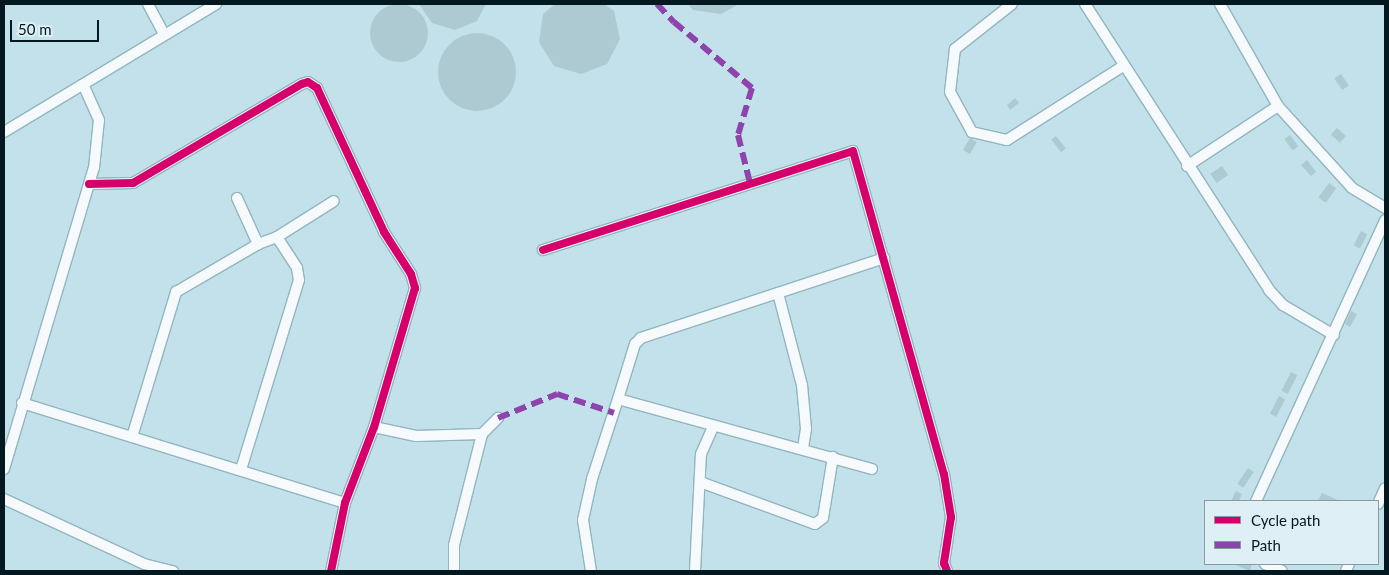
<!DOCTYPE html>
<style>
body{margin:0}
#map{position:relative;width:1389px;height:575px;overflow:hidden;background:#c2e1ea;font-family:Lato,sans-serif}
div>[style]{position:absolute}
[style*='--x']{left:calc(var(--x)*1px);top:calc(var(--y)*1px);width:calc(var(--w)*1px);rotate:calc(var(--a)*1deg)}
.building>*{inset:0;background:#adc9d1;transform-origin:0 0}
.round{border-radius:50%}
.roads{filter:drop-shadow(1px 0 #92b5be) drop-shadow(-1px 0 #92b5be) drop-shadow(0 1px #92b5be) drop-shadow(0 -1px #92b5be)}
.minor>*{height:10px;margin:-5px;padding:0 5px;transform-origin:5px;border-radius:5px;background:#f6fafc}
.quiet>*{height:6px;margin-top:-3px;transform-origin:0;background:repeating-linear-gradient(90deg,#8e44ad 0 12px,transparent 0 18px)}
.cycleway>*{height:8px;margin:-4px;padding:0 4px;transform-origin:4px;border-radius:4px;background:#d6006c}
span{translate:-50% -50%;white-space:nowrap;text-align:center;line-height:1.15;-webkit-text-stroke:4px #def0f6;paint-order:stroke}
.frame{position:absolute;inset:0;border:5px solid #03191f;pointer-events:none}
.legend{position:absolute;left:1204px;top:500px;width:175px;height:65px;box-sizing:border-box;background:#def0f6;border:1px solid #869aa0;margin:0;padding:6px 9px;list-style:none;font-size:15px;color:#03191f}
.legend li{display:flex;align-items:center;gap:10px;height:25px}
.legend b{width:25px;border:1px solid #869aa0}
.scale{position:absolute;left:10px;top:20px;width:89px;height:22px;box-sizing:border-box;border:2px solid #03191f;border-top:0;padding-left:6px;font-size:15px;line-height:18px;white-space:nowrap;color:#03191f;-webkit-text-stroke:4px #def0f6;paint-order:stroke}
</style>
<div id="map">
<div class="building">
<div style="clip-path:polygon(419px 4px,486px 4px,477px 21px,455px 30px,432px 23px)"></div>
<div style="clip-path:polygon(555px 4px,604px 4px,614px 11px,620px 39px,607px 64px,581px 74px,554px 66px,539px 42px,543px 14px)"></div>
<div style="clip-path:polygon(688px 4px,739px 4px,721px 14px,693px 10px)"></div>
<div class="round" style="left:370px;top:4px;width:58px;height:58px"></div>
<div class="round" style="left:438px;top:33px;width:78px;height:78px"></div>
<div style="left:1341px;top:74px;width:14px;height:8px;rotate:56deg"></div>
<div style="clip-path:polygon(1015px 98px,1019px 103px,1010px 110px,1007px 105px)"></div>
<div style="left:1337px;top:128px;width:12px;height:9px;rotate:42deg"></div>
<div style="left:1290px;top:135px;width:14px;height:7px;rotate:54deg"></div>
<div style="left:1056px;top:136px;width:16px;height:6px;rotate:52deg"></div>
<div style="left:970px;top:138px;width:8px;height:14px;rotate:30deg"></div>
<div style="clip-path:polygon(1307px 160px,1316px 172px,1311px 176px,1301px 165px)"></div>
<div style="left:1222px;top:166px;width:11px;height:14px;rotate:56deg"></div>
<div style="left:1329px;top:183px;width:9px;height:18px;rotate:36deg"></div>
<div style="left:1361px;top:231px;width:7px;height:16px;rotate:27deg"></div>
<div style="clip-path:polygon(1351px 311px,1357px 314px,1350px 327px,1345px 324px)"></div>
<div style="left:1291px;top:372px;width:7px;height:21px;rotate:27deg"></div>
<div style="left:1279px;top:396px;width:7px;height:20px;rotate:27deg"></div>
<div style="left:1248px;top:468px;width:7px;height:19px;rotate:34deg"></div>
<div style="clip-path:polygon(1236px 491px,1242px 494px,1239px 501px,1231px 501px)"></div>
<div style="clip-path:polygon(1322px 493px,1340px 501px,1318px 501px)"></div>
<div style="clip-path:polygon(1233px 564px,1252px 564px,1250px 571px)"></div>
</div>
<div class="roads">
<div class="minor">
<div style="--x:148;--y:4;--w:34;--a:62"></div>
<div style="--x:1012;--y:4;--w:73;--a:141.7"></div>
<div style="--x:955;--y:49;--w:43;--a:96.6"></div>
<div style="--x:950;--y:92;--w:46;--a:61.2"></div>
<div style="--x:972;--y:132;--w:36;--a:13"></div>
<div style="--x:1007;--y:140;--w:138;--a:-32.5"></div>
<div style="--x:1085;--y:4;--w:340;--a:57.2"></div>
<div style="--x:1269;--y:290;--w:21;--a:47"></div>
<div style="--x:1283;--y:305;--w:59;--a:30.5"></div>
<div style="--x:1220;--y:4;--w:117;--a:60.4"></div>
<div style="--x:1278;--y:106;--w:110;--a:47.9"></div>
<div style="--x:1352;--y:188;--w:39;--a:31"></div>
<div style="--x:4;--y:132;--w:248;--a:-31.1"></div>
<div style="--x:1187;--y:166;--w:109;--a:-33.4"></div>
<div style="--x:89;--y:184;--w:44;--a:-1.3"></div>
<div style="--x:133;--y:183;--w:196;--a:-30.4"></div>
<div style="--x:302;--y:84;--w:6;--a:-18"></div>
<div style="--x:308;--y:82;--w:11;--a:34"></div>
<div style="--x:317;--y:88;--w:159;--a:65"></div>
<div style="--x:384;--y:232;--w:50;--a:57.3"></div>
<div style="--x:411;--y:274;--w:15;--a:74"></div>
<div style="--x:415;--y:288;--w:145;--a:106.4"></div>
<div style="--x:374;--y:427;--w:81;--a:110.9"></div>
<div style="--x:345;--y:503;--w:69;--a:101.6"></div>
<div style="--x:237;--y:198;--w:51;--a:65.5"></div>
<div style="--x:277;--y:237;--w:67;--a:-32.3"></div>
<div style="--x:543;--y:250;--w:325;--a:-17.7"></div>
<div style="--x:853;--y:151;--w:336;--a:74.3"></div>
<div style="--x:944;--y:474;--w:44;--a:80.8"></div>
<div style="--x:951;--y:517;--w:47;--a:98.7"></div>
<div style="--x:944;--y:563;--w:9;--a:69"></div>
<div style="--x:778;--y:293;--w:95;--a:75.4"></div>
<div style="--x:802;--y:385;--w:44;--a:84.8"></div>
<div style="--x:806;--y:429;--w:19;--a:99"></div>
<div style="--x:22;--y:403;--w:338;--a:17.2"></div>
<div style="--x:374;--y:427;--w:43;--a:12.1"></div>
<div style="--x:416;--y:436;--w:66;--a:-1.7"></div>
<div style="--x:132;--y:437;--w:152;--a:-73.1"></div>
<div style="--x:176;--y:292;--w:95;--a:-30.3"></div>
<div style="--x:258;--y:244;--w:20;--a:-20"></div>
<div style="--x:277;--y:237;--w:37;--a:57"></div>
<div style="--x:297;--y:268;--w:12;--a:81"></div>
<div style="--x:299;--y:280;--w:199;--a:107"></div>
<div style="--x:4;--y:469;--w:314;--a:-73.4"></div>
<div style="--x:94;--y:168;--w:48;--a:-84.1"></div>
<div style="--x:99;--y:120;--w:39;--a:-114"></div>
<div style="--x:872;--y:469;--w:263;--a:-164.6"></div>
<div style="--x:618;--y:399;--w:58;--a:-72.8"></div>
<div style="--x:635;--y:344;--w:8;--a:-45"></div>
<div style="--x:641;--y:338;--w:256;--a:-18.2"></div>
<div style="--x:700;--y:482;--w:122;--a:20.1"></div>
<div style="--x:815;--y:524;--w:10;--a:-37"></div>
<div style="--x:823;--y:518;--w:62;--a:-80.7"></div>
<div style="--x:4;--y:499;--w:154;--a:24.9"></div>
<div style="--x:144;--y:564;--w:30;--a:14"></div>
<div style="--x:1256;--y:501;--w:309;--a:-65.3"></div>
<div style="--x:1378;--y:504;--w:17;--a:-66"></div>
<div style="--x:1265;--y:564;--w:18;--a:22"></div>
<div style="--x:454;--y:571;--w:26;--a:-90"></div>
<div style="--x:454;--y:545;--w:114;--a:-75.8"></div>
<div style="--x:482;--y:434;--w:23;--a:-45"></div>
<div style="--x:591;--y:571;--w:52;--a:-98.9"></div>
<div style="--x:583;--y:520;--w:42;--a:-77.6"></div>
<div style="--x:592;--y:479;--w:84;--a:-72"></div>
<div style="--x:695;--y:571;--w:117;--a:-87.1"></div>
<div style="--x:701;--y:454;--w:30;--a:-66"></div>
<div style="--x:1346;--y:571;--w:8;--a:-67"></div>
</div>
</div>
<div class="quiet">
<div style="--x:657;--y:4;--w:25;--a:47"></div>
<div style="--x:674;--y:22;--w:102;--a:40.2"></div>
<div style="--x:752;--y:88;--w:49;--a:106.6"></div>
<div style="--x:738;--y:135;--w:49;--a:76"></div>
<div style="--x:498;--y:418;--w:64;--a:-22.1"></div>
<div style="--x:557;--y:394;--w:60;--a:18.4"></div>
</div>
<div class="cycleway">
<div style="--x:89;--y:184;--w:44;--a:-1.3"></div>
<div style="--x:133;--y:183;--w:196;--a:-30.4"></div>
<div style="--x:302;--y:84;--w:6;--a:-18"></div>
<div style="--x:308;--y:82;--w:11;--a:34"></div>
<div style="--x:317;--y:88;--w:159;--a:65"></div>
<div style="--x:384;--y:232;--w:50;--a:57.3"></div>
<div style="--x:411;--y:274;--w:15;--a:74"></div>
<div style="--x:415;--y:288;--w:145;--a:106.4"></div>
<div style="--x:374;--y:427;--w:81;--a:110.9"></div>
<div style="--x:345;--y:503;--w:69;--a:101.6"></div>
<div style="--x:543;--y:250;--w:325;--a:-17.7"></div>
<div style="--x:853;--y:151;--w:336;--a:74.3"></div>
<div style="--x:944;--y:474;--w:44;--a:80.8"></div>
<div style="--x:951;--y:517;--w:47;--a:98.7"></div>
<div style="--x:944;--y:563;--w:9;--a:69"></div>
</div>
<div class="frame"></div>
<ul class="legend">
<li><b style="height:6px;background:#d6006c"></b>Cycle path</li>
<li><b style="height:6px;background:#8e44ad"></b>Path</li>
</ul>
<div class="scale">50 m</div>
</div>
